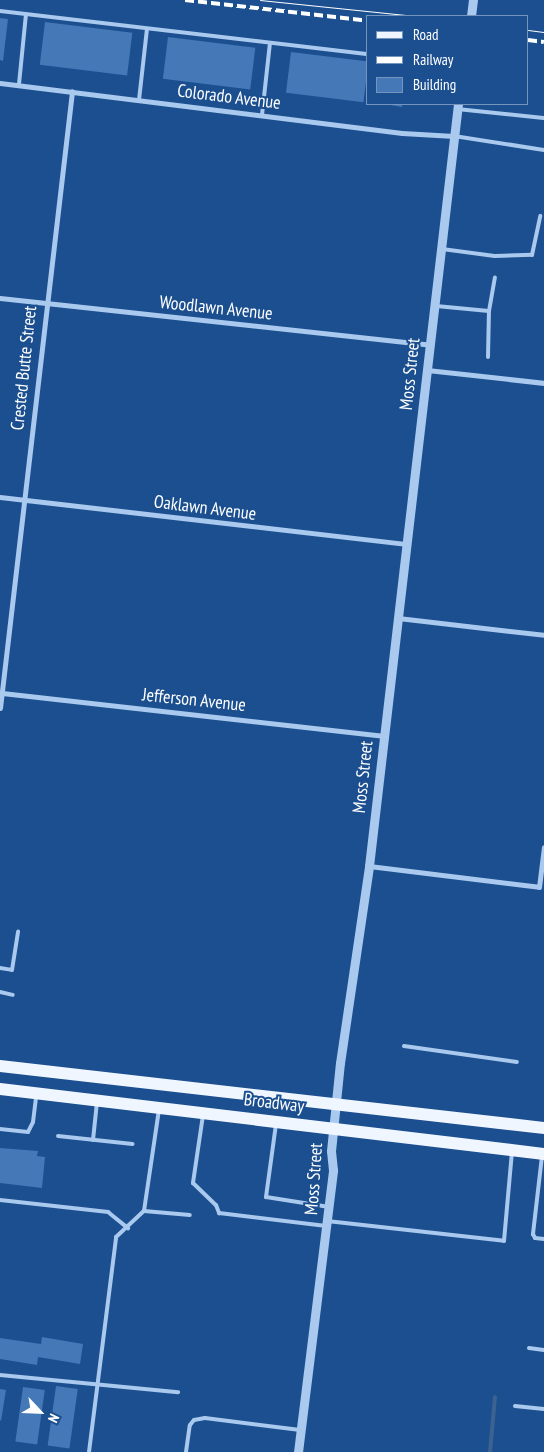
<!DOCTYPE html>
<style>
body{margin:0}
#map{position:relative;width:544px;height:1452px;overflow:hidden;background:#1b4f8f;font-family:"PT Sans Narrow",sans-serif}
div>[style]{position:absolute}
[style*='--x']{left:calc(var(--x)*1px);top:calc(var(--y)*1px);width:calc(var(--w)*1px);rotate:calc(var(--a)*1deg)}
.stream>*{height:4px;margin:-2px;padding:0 2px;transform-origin:2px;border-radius:2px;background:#3c6290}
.building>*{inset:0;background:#4478b7;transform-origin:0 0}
.service>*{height:4px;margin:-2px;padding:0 2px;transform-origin:2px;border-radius:2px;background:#a9c9ee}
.minor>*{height:5px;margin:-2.5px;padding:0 2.5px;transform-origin:2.5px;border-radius:2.5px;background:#a9c9ee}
.tertiary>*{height:9px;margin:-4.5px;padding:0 4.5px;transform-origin:4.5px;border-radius:4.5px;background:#a9c9ee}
.primary>*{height:12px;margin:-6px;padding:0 6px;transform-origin:6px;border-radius:6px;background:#f0f6ff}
.tram>*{height:1px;margin:-0.5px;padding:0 0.5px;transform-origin:0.5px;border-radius:0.5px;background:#fff}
.rail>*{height:4px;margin-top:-2px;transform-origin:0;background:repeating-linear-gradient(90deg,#fff 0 9px,transparent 0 13px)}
span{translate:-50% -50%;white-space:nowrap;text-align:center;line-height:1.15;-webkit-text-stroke:4px #1b4f8f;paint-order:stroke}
.street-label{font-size:18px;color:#fff}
.legend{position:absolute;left:366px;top:15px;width:162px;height:90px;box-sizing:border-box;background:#1b4f8f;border:1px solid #7695bc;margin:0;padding:6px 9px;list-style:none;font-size:15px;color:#fff}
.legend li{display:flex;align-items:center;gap:10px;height:25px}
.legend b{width:25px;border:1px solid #7695bc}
.north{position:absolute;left:15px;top:1387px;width:50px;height:50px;-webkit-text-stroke:4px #1b4f8f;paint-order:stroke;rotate:115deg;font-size:14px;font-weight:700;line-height:20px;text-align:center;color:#fff}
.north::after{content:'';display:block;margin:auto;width:18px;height:22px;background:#fff;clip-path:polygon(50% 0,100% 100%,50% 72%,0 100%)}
</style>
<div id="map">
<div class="stream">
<div style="--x:490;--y:1452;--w:55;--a:-84.8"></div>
</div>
<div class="building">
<div style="clip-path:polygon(0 18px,8px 19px,3px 61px,0 60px)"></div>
<div style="left:45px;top:22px;width:88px;height:43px;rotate:7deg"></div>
<div style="left:168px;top:37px;width:88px;height:42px;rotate:7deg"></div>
<div style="left:291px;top:52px;width:78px;height:41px;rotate:7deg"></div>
<div style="clip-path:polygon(385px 104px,402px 104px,402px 107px)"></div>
<div style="clip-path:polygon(0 1148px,38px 1151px,37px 1156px,45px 1157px,42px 1188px,0 1183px)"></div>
<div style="clip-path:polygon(42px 1337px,83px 1344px,80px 1364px,38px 1357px,37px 1365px,0 1359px,0 1338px,41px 1344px)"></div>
<div style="left:56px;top:1386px;width:22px;height:60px;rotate:8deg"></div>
<div style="left:23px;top:1387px;width:22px;height:55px;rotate:8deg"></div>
<div style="clip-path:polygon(0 1389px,6px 1390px,1px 1421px,0 1420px)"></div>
</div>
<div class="service">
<div style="--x:0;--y:11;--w:371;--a:6.7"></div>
<div style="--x:19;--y:84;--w:70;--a:-84.3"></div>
<div style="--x:139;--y:100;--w:71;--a:-83.6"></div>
<div style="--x:457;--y:109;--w:87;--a:5.9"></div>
<div style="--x:262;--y:115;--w:72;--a:-83.7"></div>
<div style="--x:454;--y:136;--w:91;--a:8.8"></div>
<div style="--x:442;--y:249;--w:53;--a:7.5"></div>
<div style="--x:495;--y:256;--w:37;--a:-2"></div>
<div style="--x:532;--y:255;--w:40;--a:-78"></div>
<div style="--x:436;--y:306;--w:53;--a:5.4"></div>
<div style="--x:489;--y:311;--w:34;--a:-80"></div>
<div style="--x:488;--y:357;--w:46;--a:-88.8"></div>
<div style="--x:0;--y:968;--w:12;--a:9"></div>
<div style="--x:12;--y:970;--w:39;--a:-81"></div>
<div style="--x:0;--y:992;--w:13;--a:13"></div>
<div style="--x:404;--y:1046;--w:114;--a:8.1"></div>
<div style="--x:203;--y:1115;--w:69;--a:98.4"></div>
<div style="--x:193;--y:1183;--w:32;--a:44"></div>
<div style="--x:216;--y:1205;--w:9;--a:69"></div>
<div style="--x:219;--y:1213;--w:108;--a:6.9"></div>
<div style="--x:276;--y:1124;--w:74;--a:97.8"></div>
<div style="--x:266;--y:1197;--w:64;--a:9"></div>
<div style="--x:0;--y:1129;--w:28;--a:6"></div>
<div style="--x:28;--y:1132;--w:11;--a:-63"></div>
<div style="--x:33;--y:1122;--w:26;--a:-83"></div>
<div style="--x:58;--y:1136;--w:75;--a:6.1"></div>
<div style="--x:93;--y:1140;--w:38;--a:-84"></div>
<div style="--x:542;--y:1156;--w:79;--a:96.6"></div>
<div style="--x:533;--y:1234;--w:4;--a:63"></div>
<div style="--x:535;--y:1238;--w:9;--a:6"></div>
<div style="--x:0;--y:1200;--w:109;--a:6.3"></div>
<div style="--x:108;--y:1212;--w:26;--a:39"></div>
<div style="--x:144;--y:1211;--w:46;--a:5"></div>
<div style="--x:327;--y:1221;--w:178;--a:6.4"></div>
<div style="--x:504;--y:1241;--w:89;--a:-84.9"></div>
<div style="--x:529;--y:1348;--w:15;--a:8"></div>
<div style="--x:0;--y:1375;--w:179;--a:5.5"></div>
<div style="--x:515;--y:1406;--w:29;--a:6"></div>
<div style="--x:89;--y:1452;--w:217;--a:-82.8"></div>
<div style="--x:116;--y:1237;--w:38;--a:-43"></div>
<div style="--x:144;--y:1211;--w:102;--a:-81.6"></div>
<div style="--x:186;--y:1452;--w:27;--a:-82"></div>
<div style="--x:190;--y:1425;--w:6;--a:-51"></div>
<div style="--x:194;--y:1420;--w:11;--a:-10"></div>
<div style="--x:205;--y:1418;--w:96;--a:7.2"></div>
</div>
<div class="minor">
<div style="--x:0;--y:83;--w:405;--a:7.1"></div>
<div style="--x:402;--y:133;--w:52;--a:3.3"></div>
<div style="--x:0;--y:298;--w:433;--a:6.2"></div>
<div style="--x:427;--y:370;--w:118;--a:6.3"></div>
<div style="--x:0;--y:497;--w:410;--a:6.6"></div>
<div style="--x:398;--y:618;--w:147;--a:6.6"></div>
<div style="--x:2;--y:693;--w:383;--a:6.4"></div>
<div style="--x:0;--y:708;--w:621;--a:-83.34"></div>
<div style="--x:369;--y:866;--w:171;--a:7"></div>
<div style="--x:539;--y:887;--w:40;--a:-82.9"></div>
</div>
<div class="tertiary">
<div style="--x:471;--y:16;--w:16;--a:-83"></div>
<div style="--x:298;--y:1452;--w:284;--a:-82.9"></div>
<div style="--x:333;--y:1170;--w:19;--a:-96"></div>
<div style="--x:331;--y:1151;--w:88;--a:-84.2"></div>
<div style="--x:340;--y:1063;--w:199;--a:-81.6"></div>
<div style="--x:369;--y:866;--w:767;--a:-83.34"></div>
</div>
<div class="primary">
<div style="--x:0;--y:1066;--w:548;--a:6.5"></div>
<div style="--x:0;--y:1089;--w:548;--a:6.81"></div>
</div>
<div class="tram">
<div style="--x:260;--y:0;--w:156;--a:5.9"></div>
<div style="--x:528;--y:30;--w:16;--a:7"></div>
</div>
<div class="rail">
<div style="--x:185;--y:0;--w:184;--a:6.5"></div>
<div style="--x:528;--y:40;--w:16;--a:7"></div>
</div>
<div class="street-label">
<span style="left:229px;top:97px;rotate:7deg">Colorado Avenue</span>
<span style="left:216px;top:308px;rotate:6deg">Woodlawn Avenue</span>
<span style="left:24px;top:368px;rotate:-84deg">Crested Butte Street</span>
<span style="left:410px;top:374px;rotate:-84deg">Moss Street</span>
<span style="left:205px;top:508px;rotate:7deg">Oaklawn Avenue</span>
<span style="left:194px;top:700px;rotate:6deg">Jefferson Avenue</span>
<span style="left:363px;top:777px;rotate:-84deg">Moss Street</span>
<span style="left:274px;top:1103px;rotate:7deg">Broadway</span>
<span style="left:314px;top:1179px;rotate:-86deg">Moss Street</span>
</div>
<ul class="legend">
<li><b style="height:6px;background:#f0f6ff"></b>Road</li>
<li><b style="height:6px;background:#fff"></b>Railway</li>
<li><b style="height:14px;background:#4478b7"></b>Building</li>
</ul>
<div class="north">N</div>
</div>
